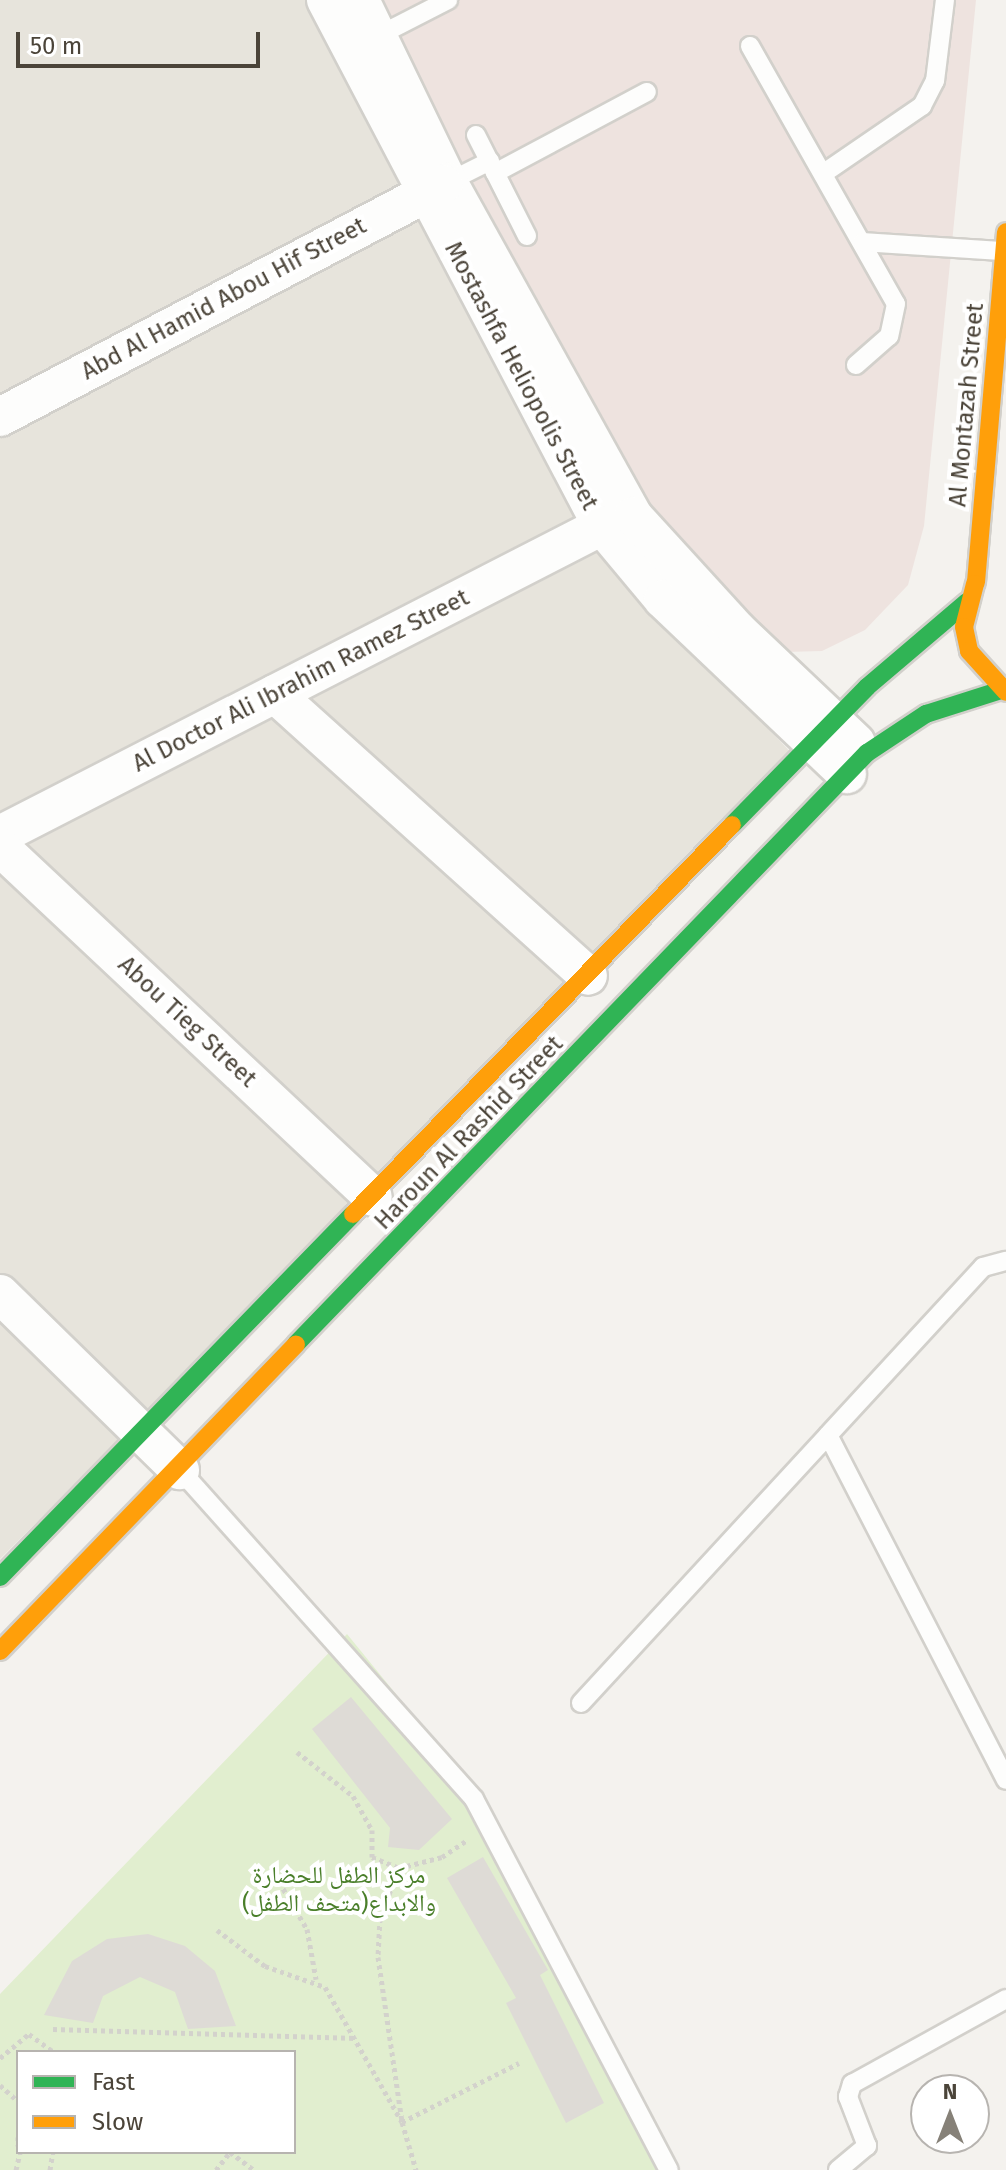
<!DOCTYPE html>
<meta charset="utf-8">
<style>
body{margin:0}
#map{position:relative;width:1006px;height:2170px;overflow:hidden;background:#f4f2ee;font-family:"Fira Sans","Noto Naskh Arabic",sans-serif}
div>[style]{position:absolute}
[style*='--x']{left:calc(var(--x)*1px);top:calc(var(--y)*1px);width:calc(var(--w)*1px);rotate:calc(var(--a)*1deg)}
.residential>*{inset:0;background:#e7e4dc}
.medical>*{inset:0;background:#eee3df}
.green>*{inset:0;background:#e1eecf}
.building>*{inset:0;background:#dedbd6}
.path>*{height:5px;margin-top:-2.5px;transform-origin:0;background:repeating-linear-gradient(90deg,#d3d2cc 0 4px,transparent 0 8px)}
.roads{filter:drop-shadow(2px 0 #d2d0cb) drop-shadow(-2px 0 #d2d0cb) drop-shadow(0 2px #d2d0cb) drop-shadow(0 -2px #d2d0cb)}
.lane>*{height:18px;margin:-9px;padding:0 9px;transform-origin:9px;border-radius:9px;background:#fdfdfc}
.street>*{height:38px;margin:-19px;padding:0 19px;transform-origin:19px;border-radius:19px;background:#fdfdfc}
.fast>*{height:18px;margin:-9px;padding:0 9px;transform-origin:9px;border-radius:9px;background:#30b455}
.slow>*{height:18px;margin:-9px;padding:0 9px;transform-origin:9px;border-radius:9px;background:#ff9f0a}
span{translate:-50% -50%;white-space:nowrap;text-align:center;line-height:1.15;-webkit-text-stroke:8px #fff;paint-order:stroke}
.street-label{font-size:24px;color:#4b4439}
.park-label{font-size:24px;color:#4a7f2a}
.legend{position:absolute;left:16px;top:2050px;width:280px;height:104px;box-sizing:border-box;background:#fff;border:2px solid #b7b4b0;margin:0;padding:10px 14px;list-style:none;font-size:24px;color:#4b4439}
.legend li{display:flex;align-items:center;gap:16px;height:40px}
.legend b{width:40px;border:2px solid #b7b4b0}
.north{position:absolute;left:910px;top:2074px;width:80px;height:80px;box-sizing:border-box;background:#fff;border:2px solid #b7b4b0;border-radius:50%;rotate:0deg;font-size:22px;font-weight:700;line-height:32px;text-align:center;color:#4b4439}
.north::after{content:'';display:block;margin:auto;width:28px;height:36px;background:#868178;clip-path:polygon(50% 0,100% 100%,50% 72%,0 100%)}
.scale{position:absolute;left:16px;top:32px;width:244px;height:36px;box-sizing:border-box;border:4px solid #4b4439;border-top:0;padding-left:10px;font-size:24px;line-height:28px;white-space:nowrap;color:#4b4439;-webkit-text-stroke:6px #fff;paint-order:stroke}
</style>
<div id="map">
<div class="residential">
<div style="clip-path:polygon(0 0,309px 0,592px 543px,797px 759px,0 1559px)"></div>
</div>
<div class="medical">
<div style="clip-path:polygon(373px 0,976px 0,924px 526px,908px 585px,865px 630px,822px 651px,785px 652px,760px 640px,617px 479px)"></div>
</div>
<div class="green">
<div style="clip-path:polygon(evenodd,347px 1634px,483px 1801px,675px 2170px,0 2170px,0 1994px,347px 1634px,18px 2052px,294px 2052px,294px 2152px,18px 2152px,18px 2052px)"></div>
</div>
<div class="building">
<div style="clip-path:polygon(351px 1697px,452px 1819px,419px 1850px,388px 1847px,390px 1828px,312px 1729px)"></div>
<div style="clip-path:polygon(483px 1857px,548px 1970px,540px 1975px,604px 2103px,566px 2123px,506px 2003px,516px 1998px,447px 1878px)"></div>
<div style="clip-path:polygon(148px 1934px,185px 1946px,215px 1971px,236px 2026px,188px 2029px,175px 1992px,140px 1977px,103px 1996px,93px 2023px,44px 2015px,72px 1961px,107px 1939px)"></div>
</div>
<div class="path">
<div style="--x:297;--y:1752;--w:71;--a:38.2"></div>
<div style="--x:353;--y:1796;--w:39;--a:61"></div>
<div style="--x:372;--y:1830;--w:27;--a:90"></div>
<div style="--x:372;--y:1857;--w:29;--a:22"></div>
<div style="--x:399;--y:1868;--w:53;--a:110.8"></div>
<div style="--x:380;--y:1918;--w:39;--a:93"></div>
<div style="--x:378;--y:1957;--w:167;--a:81.7"></div>
<div style="--x:402;--y:2122;--w:131;--a:-26.8"></div>
<div style="--x:271;--y:1868;--w:71;--a:59.5"></div>
<div style="--x:307;--y:1929;--w:51;--a:79.8"></div>
<div style="--x:399;--y:1868;--w:44;--a:-14.3"></div>
<div style="--x:442;--y:1857;--w:30;--a:-34"></div>
<div style="--x:217;--y:1930;--w:60;--a:36.9"></div>
<div style="--x:265;--y:1966;--w:64;--a:19.3"></div>
<div style="--x:325;--y:1987;--w:155;--a:60.3"></div>
<div style="--x:402;--y:2122;--w:50;--a:73.7"></div>
<div style="--x:53;--y:2029;--w:304;--a:1.7"></div>
<div style="--x:0;--y:2058;--w:38;--a:-40"></div>
<div style="--x:29;--y:2034;--w:31;--a:36"></div>
<div style="--x:0;--y:2085;--w:24;--a:42"></div>
<div style="--x:18;--y:2137;--w:9;--a:90"></div>
<div style="--x:16;--y:2170;--w:18;--a:-77"></div>
<div style="--x:50;--y:2170;--w:18;--a:-81"></div>
<div style="--x:216;--y:2170;--w:23;--a:-52"></div>
<div style="--x:230;--y:2152;--w:30;--a:37"></div>
</div>
<div class="roads">
<div class="lane">
<div style="--x:378;--y:36;--w:79;--a:-27.2"></div>
<div style="--x:750;--y:46;--w:296;--a:60.5"></div>
<div style="--x:896;--y:304;--w:33;--a:102"></div>
<div style="--x:889;--y:336;--w:44;--a:138.7"></div>
<div style="--x:476;--y:135;--w:113;--a:63.2"></div>
<div style="--x:495;--y:173;--w:172;--a:-28.1"></div>
<div style="--x:824;--y:173;--w:119;--a:-34.4"></div>
<div style="--x:922;--y:106;--w:28;--a:-63"></div>
<div style="--x:935;--y:81;--w:82;--a:-83"></div>
<div style="--x:448;--y:182;--w:47;--a:-26.6"></div>
<div style="--x:863;--y:242;--w:141;--a:3.7"></div>
<div style="--x:828;--y:1435;--w:388;--a:62.7"></div>
<div style="--x:180;--y:1470;--w:441;--a:48.2"></div>
<div style="--x:474;--y:1799;--w:419;--a:62.3"></div>
<div style="--x:581;--y:1703;--w:593;--a:-47.32"></div>
<div style="--x:983;--y:1267;--w:24;--a:-15"></div>
<div style="--x:838;--y:2170;--w:38;--a:-40"></div>
<div style="--x:867;--y:2146;--w:53;--a:-111.2"></div>
<div style="--x:848;--y:2097;--w:14;--a:-73"></div>
<div style="--x:852;--y:2084;--w:176;--a:-28.9"></div>
</div>
<div class="street">
<div style="--x:326;--y:0;--w:594;--a:62.31"></div>
<div style="--x:602;--y:526;--w:95;--a:50.1"></div>
<div style="--x:663;--y:599;--w:254;--a:43.6"></div>
<div style="--x:360;--y:0;--w:202;--a:64.2"></div>
<div style="--x:448;--y:182;--w:382;--a:61"></div>
<div style="--x:633;--y:516;--w:154;--a:47.6"></div>
<div style="--x:737;--y:630;--w:164;--a:43.5"></div>
<div style="--x:0;--y:417;--w:501;--a:-27.69"></div>
<div style="--x:275;--y:694;--w:421;--a:42"></div>
<div style="--x:0;--y:835;--w:677;--a:-27.17"></div>
<div style="--x:0;--y:847;--w:511;--a:43.18"></div>
<div style="--x:0;--y:1294;--w:252;--a:44.4"></div>
</div>
<div class="fast">
<div style="--x:732;--y:825;--w:193;--a:-45.6"></div>
<div style="--x:867;--y:687;--w:131;--a:-40.4"></div>
<div style="--x:296;--y:1344;--w:822;--a:-45.99"></div>
<div style="--x:867;--y:753;--w:71;--a:-33.5"></div>
<div style="--x:926;--y:714;--w:79;--a:-17.7"></div>
<div style="--x:0;--y:1577;--w:506;--a:-45.8"></div>
</div>
<div class="slow">
<div style="--x:976;--y:582;--w:351;--a:-85.1"></div>
<div style="--x:975;--y:584;--w:44;--a:104.3"></div>
<div style="--x:964;--y:627;--w:25;--a:78"></div>
<div style="--x:969;--y:651;--w:55;--a:47.9"></div>
<div style="--x:353;--y:1214;--w:543;--a:-45.75"></div>
<div style="--x:0;--y:1651;--w:426;--a:-46"></div>
</div>
</div>
<div class="street-label">
<span style="left:224px;top:299px;rotate:-28deg">Abd Al Hamid Abou Hif Street</span>
<span style="left:521px;top:376px;rotate:62deg">Mostashfa Heliopolis Street</span>
<span style="left:967px;top:405px;rotate:-85deg">Al Montazah Street</span>
<span style="left:301px;top:681px;rotate:-27deg">Al Doctor Ali Ibrahim Ramez Street</span>
<span style="left:187px;top:1022px;rotate:43deg">Abou Tieg Street</span>
<span style="left:469px;top:1133px;rotate:-46deg">Haroun Al Rashid Street</span>
</div>
<div class="park-label">
<span style="left:339px;top:1890px">مركز الطفل للحضارة<br>والابداع(متحف الطفل)</span>
</div>
<ul class="legend">
<li><b style="height:10px;background:#30b455"></b>Fast</li>
<li><b style="height:10px;background:#ff9f0a"></b>Slow</li>
</ul>
<div class="north">N</div>
<div class="scale">50 m</div>
</div>
